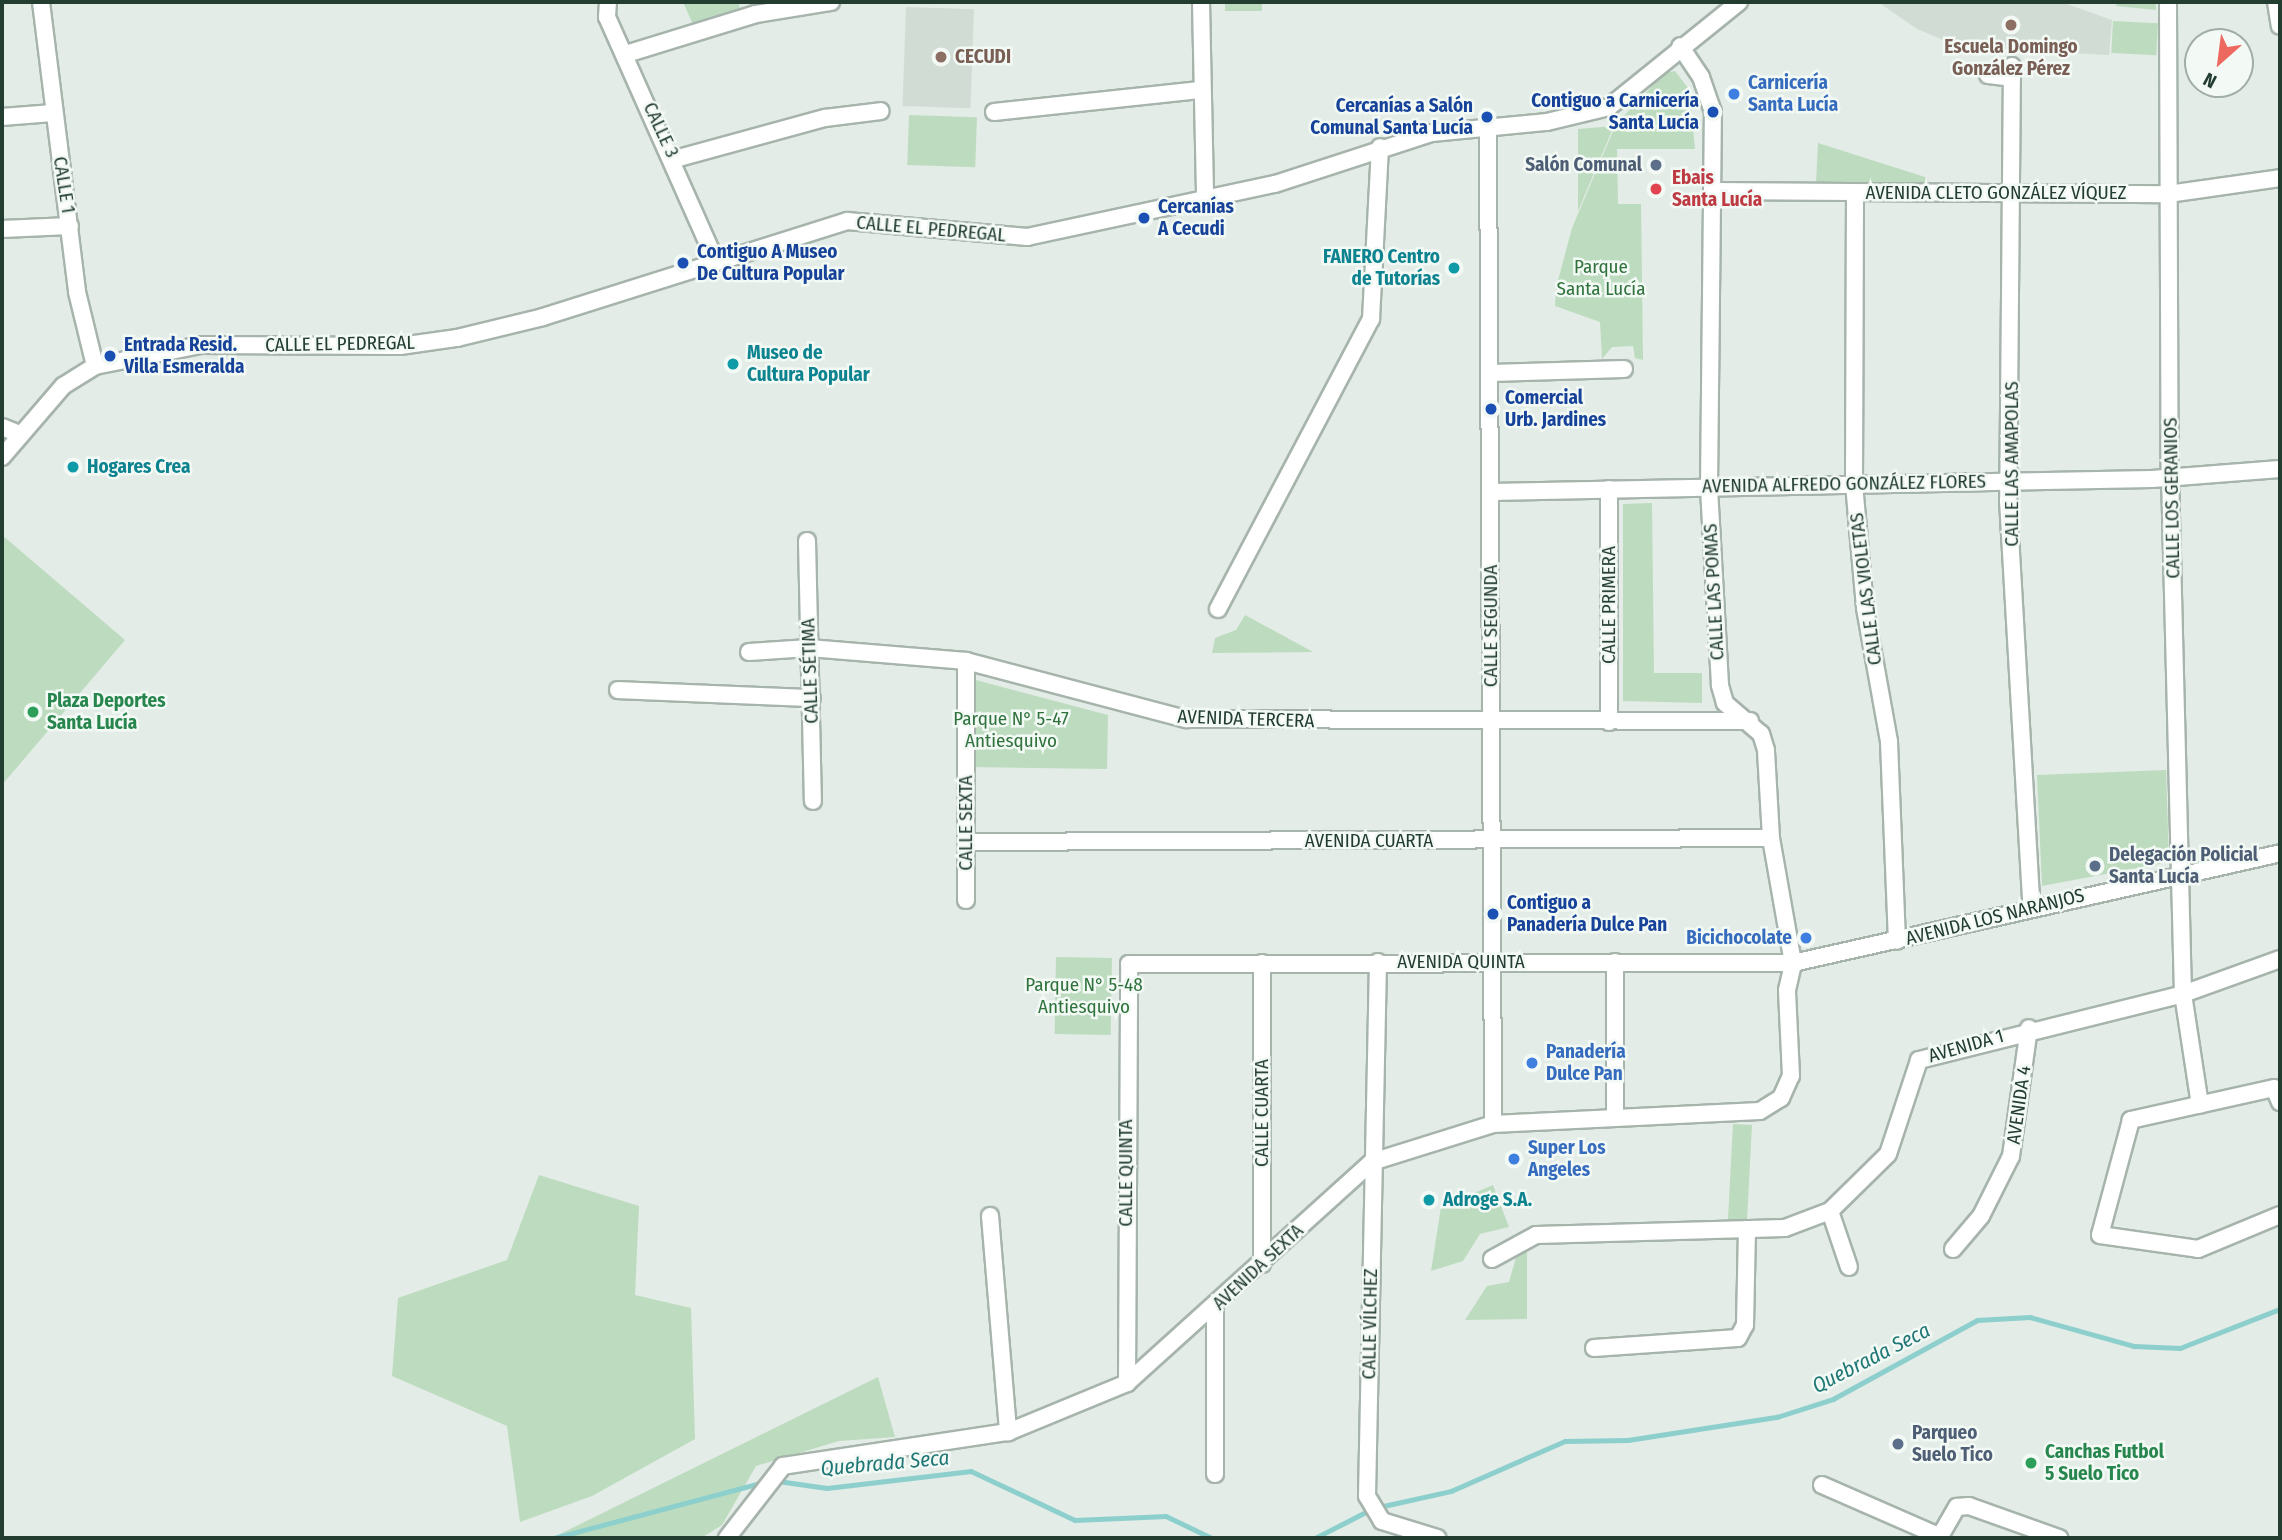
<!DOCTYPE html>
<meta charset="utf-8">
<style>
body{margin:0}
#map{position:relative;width:2282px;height:1540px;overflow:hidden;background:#e3ece6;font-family:"Fira Sans Condensed",sans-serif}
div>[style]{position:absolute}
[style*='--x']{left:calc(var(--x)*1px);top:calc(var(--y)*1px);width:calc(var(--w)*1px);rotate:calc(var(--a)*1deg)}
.built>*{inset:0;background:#d1dcd5;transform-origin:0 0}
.green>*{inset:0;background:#bddcbf;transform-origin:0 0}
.stream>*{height:4.5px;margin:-2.25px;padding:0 2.25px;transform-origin:2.25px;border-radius:2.25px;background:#8dcfcd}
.roads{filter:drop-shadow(2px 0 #a6b4ac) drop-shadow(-2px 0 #a6b4ac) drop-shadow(0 2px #a6b4ac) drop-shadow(0 -2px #a6b4ac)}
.minor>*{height:16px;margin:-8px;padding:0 8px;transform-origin:8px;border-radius:8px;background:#fff}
.dots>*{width:19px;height:19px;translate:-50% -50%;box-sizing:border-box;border:4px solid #f3f9f5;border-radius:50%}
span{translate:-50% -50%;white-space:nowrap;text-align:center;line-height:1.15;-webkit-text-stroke:5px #f3f9f5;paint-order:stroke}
.education-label{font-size:19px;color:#785e54;font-weight:700}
.left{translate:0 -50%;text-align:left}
.shop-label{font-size:19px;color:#366cbe;font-weight:700}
.right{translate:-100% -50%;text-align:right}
.transit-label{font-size:19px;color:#164399;font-weight:700}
.street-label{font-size:19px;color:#233d31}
.service-label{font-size:19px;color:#4e5e75;font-weight:700}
.health-label{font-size:19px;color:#be3a42;font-weight:700}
.culture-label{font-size:19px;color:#0d838f;font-weight:700}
.park-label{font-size:19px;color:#2f723c}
.leisure-label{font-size:19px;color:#27864d;font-weight:700}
.water-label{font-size:21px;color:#1f7775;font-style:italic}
.frame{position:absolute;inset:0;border:4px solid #233d31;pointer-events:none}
.north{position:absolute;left:2184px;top:28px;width:70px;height:70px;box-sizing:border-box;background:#f3f9f5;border:2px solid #a0aea7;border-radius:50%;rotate:208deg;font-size:19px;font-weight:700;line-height:28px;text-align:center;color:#233d31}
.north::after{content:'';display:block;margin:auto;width:24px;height:32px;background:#ed6960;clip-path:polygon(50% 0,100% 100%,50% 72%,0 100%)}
</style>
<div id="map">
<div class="built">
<div style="clip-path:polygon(1878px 2px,2061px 2px,2112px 20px,2109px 55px,1963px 48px,1917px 29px)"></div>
<div style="left:906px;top:7px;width:68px;height:99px;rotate:2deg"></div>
</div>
<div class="green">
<div style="clip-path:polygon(683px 2px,738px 2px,742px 14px,695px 29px)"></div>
<div style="left:1225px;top:2px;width:37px;height:9px"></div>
<div style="clip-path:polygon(2118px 2px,2156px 2px,2156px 10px,2116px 6px)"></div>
<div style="left:2113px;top:21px;width:45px;height:32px;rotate:3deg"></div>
<div style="clip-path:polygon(1675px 71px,1689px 89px,1695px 149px,1617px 149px,1618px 204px,1641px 204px,1643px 360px,1635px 358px,1633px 346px,1612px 347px,1602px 359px,1600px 322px,1555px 306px,1556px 288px,1572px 228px,1616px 124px,1665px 73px)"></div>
<div style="left:909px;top:115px;width:68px;height:50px;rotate:2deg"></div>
<div style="clip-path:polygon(1614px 126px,1578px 211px,1578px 129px)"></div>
<div style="clip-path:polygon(1818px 143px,1925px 177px,1926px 185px,1816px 183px)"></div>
<div style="clip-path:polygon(1652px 503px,1654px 673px,1702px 673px,1702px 703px,1623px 701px,1623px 504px)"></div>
<div style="clip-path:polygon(2px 535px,125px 640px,2px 785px)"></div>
<div style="clip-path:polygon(1245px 615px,1313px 652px,1212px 653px,1215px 638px,1236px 630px)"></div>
<div style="clip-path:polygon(972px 679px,1108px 715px,1107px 769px,969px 767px)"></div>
<div style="clip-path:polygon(2166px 770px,2169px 862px,2042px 886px,2037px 775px)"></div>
<div style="left:1056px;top:957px;width:56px;height:77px;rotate:1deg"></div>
<div style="left:1733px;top:1124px;width:19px;height:97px;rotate:3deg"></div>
<div style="clip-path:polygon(539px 1175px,639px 1206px,635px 1295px,691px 1308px,695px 1439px,592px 1496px,520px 1522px,507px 1426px,392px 1376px,398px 1298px,507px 1260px)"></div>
<div style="clip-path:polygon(1493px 1185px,1509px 1227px,1480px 1234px,1463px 1261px,1431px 1271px,1441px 1207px)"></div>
<div style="clip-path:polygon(1527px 1246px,1527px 1319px,1465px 1320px,1487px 1286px,1509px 1282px,1519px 1247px)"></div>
<div style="clip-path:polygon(878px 1377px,895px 1437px,839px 1441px,756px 1466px,722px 1525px,701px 1538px,552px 1538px)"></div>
</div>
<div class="stream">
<div style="--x:778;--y:1481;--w:49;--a:8.1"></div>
<div style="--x:827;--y:1488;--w:145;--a:-6.7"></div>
<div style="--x:971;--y:1471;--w:115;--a:25.2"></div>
<div style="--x:1075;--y:1520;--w:91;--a:-2.5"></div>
<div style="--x:1166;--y:1516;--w:51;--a:25.6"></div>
<div style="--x:1379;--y:1507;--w:74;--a:-12.5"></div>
<div style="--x:1451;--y:1491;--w:124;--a:-23.7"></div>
<div style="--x:1565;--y:1441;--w:63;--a:-0.9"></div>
<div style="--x:1628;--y:1440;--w:151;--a:-8.8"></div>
<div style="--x:1777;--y:1417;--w:59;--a:-17.8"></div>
<div style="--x:1833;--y:1399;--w:164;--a:-28.7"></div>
<div style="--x:1977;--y:1320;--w:53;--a:-3.2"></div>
<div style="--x:2030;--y:1317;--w:108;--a:15.6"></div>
<div style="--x:2134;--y:1346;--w:46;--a:2.5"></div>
<div style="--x:2180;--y:1348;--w:107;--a:-21.3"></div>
<div style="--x:554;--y:1538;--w:218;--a:-14.9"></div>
<div style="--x:1315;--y:1538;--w:62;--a:-27"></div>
</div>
<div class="roads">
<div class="minor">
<div style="--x:41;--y:2;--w:292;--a:82.9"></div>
<div style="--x:77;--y:292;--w:76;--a:76.3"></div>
<div style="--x:608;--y:2;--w:15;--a:94"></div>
<div style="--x:607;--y:17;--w:266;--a:66"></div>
<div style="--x:1201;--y:2;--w:195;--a:88.8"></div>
<div style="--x:2168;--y:2;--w:472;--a:89.8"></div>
<div style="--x:2170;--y:474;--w:520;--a:88.57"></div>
<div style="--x:2183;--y:994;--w:112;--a:81.3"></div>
<div style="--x:2276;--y:2;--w:24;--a:81"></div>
<div style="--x:626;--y:54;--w:136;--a:-17.1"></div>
<div style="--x:756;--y:14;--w:76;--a:-9.1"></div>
<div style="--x:2012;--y:66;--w:434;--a:90.5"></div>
<div style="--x:2008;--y:500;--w:405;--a:86.7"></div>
<div style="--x:1988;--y:75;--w:24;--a:7"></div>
<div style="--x:994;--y:112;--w:207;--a:-6.1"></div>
<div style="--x:2;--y:117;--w:51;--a:-4.5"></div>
<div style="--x:1488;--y:128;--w:996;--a:89.71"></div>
<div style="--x:675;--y:159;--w:156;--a:-15.3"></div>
<div style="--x:825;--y:118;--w:56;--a:-7.1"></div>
<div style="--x:1712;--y:191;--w:456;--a:0.4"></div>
<div style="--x:2168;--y:194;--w:113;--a:-8.1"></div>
<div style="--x:1855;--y:192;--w:292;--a:90.2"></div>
<div style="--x:1854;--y:484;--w:124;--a:84.9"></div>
<div style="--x:1865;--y:608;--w:136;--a:79.8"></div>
<div style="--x:1889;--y:742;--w:199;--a:87.7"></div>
<div style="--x:2;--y:229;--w:68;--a:-2.5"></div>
<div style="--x:1491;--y:373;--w:133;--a:-1.7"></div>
<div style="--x:2;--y:427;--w:18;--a:22"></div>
<div style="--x:2;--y:457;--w:94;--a:-49.3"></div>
<div style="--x:63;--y:386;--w:38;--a:-32"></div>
<div style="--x:95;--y:366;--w:108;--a:-11.2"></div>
<div style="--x:201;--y:345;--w:199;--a:0.3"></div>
<div style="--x:400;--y:346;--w:58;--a:-8"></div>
<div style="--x:457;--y:338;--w:89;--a:-13.7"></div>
<div style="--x:543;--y:317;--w:319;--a:-17.5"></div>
<div style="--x:847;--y:221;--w:181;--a:5.1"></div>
<div style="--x:1027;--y:237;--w:254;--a:-12.1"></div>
<div style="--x:1275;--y:184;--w:165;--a:-18"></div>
<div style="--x:1432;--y:133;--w:116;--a:-5.5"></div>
<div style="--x:1547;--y:122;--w:64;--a:-13.6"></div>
<div style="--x:1609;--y:107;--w:167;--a:-38.9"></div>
<div style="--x:1491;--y:492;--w:661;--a:-1.13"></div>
<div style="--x:2152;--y:479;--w:128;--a:-4.5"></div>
<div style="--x:807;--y:541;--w:260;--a:88.7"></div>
<div style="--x:1218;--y:609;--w:328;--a:-62.2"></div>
<div style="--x:1371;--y:319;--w:172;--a:-87"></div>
<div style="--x:749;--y:652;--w:60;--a:-3.8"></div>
<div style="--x:809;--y:648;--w:158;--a:4.7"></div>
<div style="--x:966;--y:661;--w:228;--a:14.8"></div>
<div style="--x:1186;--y:719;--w:564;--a:0.2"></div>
<div style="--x:618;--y:690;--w:194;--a:2.4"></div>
<div style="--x:1609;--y:722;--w:233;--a:-90"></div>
<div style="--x:966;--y:842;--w:805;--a:-0.28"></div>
<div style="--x:966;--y:900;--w:239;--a:-90"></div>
<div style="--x:1378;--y:962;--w:534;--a:91.18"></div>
<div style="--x:1367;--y:1496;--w:29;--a:59"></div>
<div style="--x:1382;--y:1521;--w:58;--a:17.2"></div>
<div style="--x:1615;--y:962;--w:152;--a:90"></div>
<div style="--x:1262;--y:963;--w:301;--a:90"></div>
<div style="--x:2280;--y:1102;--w:15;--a:-113"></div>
<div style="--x:2274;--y:1088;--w:147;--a:167.4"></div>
<div style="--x:2131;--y:1120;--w:119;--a:105.1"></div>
<div style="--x:2100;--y:1235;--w:99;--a:8.1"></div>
<div style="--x:2198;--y:1249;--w:89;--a:-22.5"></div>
<div style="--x:1830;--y:1211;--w:59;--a:71.3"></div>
<div style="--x:990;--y:1216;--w:217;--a:85.2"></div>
<div style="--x:1953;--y:1249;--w:43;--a:-49.7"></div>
<div style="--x:1981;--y:1216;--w:67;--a:-63.4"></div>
<div style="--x:2011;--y:1156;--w:129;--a:-82"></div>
<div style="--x:1492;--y:1259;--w:50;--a:-28.6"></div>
<div style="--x:1536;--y:1235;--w:249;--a:-1.6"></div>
<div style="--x:1785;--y:1228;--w:48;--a:-20.7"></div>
<div style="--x:1830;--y:1211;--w:81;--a:-44.5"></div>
<div style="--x:1888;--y:1154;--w:99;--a:-71.7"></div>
<div style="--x:1919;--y:1060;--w:272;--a:-14"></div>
<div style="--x:2183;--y:994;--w:103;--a:-19.8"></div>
<div style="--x:1594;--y:1348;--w:144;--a:-4"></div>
<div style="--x:1738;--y:1338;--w:15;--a:-62"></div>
<div style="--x:1745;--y:1325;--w:96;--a:-88.8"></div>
<div style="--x:1127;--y:1383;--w:419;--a:-89.7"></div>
<div style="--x:1129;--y:964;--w:664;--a:-0.09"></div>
<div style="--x:1793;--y:963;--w:499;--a:-12.7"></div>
<div style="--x:1215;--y:1474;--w:166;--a:-90"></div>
<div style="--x:1822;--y:1485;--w:128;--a:23.6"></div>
<div style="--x:727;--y:1538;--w:91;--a:-52.1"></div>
<div style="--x:783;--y:1466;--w:228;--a:-8.6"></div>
<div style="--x:1008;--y:1432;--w:129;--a:-22.4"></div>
<div style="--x:1127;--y:1383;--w:330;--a:-42.1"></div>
<div style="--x:1372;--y:1162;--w:127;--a:-17.4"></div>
<div style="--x:1493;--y:1124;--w:267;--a:-2.8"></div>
<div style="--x:1760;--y:1111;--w:25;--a:-32"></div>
<div style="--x:1781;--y:1098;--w:24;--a:-66"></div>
<div style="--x:1791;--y:1076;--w:86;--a:-92.7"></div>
<div style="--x:1787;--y:990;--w:28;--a:-77"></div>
<div style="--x:1793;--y:963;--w:127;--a:-100"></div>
<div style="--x:1771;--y:838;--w:88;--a:-93.3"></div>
<div style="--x:1766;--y:750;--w:17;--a:-107"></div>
<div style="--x:1761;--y:734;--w:48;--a:-139.3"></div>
<div style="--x:1725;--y:703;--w:19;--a:-106"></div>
<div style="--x:1720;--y:685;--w:198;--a:-93.2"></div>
<div style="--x:1709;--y:487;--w:375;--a:-89.4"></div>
<div style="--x:1713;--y:112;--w:37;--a:-109"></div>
<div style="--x:1701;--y:77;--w:37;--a:-124"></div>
<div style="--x:1939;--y:1538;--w:36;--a:-60"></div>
<div style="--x:1957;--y:1507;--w:12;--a:-5"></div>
<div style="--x:1969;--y:1506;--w:96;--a:19.6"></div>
</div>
</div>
<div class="dots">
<div style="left:2011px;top:25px;background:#8d6e63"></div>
<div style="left:941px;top:57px;background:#8d6e63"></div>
<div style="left:1734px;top:94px;background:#3f7fe0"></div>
<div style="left:1713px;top:112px;background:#1a4fb4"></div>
<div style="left:1487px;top:117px;background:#1a4fb4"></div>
<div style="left:1656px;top:165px;background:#5c6f8a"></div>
<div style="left:1656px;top:189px;background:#e0444e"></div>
<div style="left:1144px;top:218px;background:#1a4fb4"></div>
<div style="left:683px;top:263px;background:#1a4fb4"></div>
<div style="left:1454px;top:268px;background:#0f9aa8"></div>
<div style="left:110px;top:356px;background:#1a4fb4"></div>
<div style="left:733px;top:364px;background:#0f9aa8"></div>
<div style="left:1491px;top:409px;background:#1a4fb4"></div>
<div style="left:73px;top:467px;background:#0f9aa8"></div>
<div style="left:33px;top:712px;background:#2e9e5b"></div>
<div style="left:2095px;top:866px;background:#5c6f8a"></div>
<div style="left:1493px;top:914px;background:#1a4fb4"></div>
<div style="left:1806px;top:938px;background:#3f7fe0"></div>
<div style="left:1532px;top:1063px;background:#3f7fe0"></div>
<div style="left:1514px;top:1159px;background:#3f7fe0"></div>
<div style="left:1429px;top:1200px;background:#0f9aa8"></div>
<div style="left:1898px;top:1444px;background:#5c6f8a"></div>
<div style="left:2031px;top:1463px;background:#2e9e5b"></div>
</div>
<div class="education-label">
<span style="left:2011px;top:58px">Escuela Domingo<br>González Pérez</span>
<span class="left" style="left:955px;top:57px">CECUDI</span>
</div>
<div class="shop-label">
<span class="left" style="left:1748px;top:94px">Carnicería<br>Santa Lucía</span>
<span class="right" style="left:1792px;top:938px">Bicichocolate</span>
<span class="left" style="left:1546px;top:1063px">Panadería<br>Dulce Pan</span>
<span class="left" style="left:1528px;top:1159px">Super Los<br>Angeles</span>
</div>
<div class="transit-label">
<span class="right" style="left:1699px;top:112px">Contiguo a Carnicería<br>Santa Lucía</span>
<span class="right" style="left:1473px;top:117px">Cercanías a Salón<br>Comunal Santa Lucía</span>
<span class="left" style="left:1158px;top:218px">Cercanías<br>A Cecudi</span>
<span class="left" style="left:697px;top:263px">Contiguo A Museo<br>De Cultura Popular</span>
<span class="left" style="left:124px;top:356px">Entrada Resid.<br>Villa Esmeralda</span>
<span class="left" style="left:1505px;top:409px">Comercial<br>Urb. Jardines</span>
<span class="left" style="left:1507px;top:914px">Contiguo a<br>Panadería Dulce Pan</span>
</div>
<div class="street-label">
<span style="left:661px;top:130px;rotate:65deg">CALLE 3</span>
<span style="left:64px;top:185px;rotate:81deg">CALLE 1</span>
<span style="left:1996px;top:193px">AVENIDA CLETO GONZÁLEZ VÍQUEZ</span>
<span style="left:931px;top:229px;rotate:5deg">CALLE EL PEDREGAL</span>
<span style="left:340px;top:344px;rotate:-1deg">CALLE EL PEDREGAL</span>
<span style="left:2012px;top:464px;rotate:-90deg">CALLE LAS AMAPOLAS</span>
<span style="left:1844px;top:484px;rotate:-1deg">AVENIDA ALFREDO GONZÁLEZ FLORES</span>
<span style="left:2172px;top:498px;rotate:-91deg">CALLE LOS GERANIOS</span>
<span style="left:1866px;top:589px;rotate:-97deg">CALLE LAS VIOLETAS</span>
<span style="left:1714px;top:592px;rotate:-93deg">CALLE LAS POMAS</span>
<span style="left:1609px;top:605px;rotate:-90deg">CALLE PRIMERA</span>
<span style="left:1491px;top:626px;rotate:-90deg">CALLE SEGUNDA</span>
<span style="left:810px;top:671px;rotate:-92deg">CALLE SÉTIMA</span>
<span style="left:1246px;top:719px;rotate:2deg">AVENIDA TERCERA</span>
<span style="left:966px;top:823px;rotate:-90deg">CALLE SEXTA</span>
<span style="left:1369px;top:841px">AVENIDA CUARTA</span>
<span style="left:1995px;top:917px;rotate:-14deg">AVENIDA LOS NARANJOS</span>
<span style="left:1461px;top:962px">AVENIDA QUINTA</span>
<span style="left:1966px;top:1046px;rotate:-16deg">AVENIDA 1</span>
<span style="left:2019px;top:1105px;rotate:-82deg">AVENIDA 4</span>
<span style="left:1262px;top:1113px;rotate:-90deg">CALLE CUARTA</span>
<span style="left:1126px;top:1173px;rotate:-90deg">CALLE QUINTA</span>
<span style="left:1258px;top:1267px;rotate:-43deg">AVENIDA SEXTA</span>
<span style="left:1370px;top:1324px;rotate:-89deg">CALLE VÍLCHEZ</span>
</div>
<div class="service-label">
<span class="right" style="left:1642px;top:165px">Salón Comunal</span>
<span class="left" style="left:2109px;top:866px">Delegación Policial<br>Santa Lucía</span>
<span class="left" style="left:1912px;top:1444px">Parqueo<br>Suelo Tico</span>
</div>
<div class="health-label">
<span class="left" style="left:1672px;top:189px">Ebais<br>Santa Lucía</span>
</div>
<div class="culture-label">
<span class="right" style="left:1440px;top:268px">FANERO Centro<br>de Tutorías</span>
<span class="left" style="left:747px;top:364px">Museo de<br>Cultura Popular</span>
<span class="left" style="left:87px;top:467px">Hogares Crea</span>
<span class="left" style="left:1443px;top:1200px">Adroge S.A.</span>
</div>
<div class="park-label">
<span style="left:1601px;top:278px">Parque<br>Santa Lucía</span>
<span style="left:1011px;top:730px">Parque N° 5-47<br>Antiesquivo</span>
<span style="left:1084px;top:996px">Parque N° 5-48<br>Antiesquivo</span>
</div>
<div class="leisure-label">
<span class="left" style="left:47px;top:712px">Plaza Deportes<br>Santa Lucía</span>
<span class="left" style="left:2045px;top:1463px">Canchas Futbol<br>5 Suelo Tico</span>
</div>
<div class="water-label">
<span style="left:1871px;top:1358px;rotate:-27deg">Quebrada Seca</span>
<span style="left:885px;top:1463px;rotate:-5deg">Quebrada Seca</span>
</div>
<div class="frame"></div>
<div class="north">N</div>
</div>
